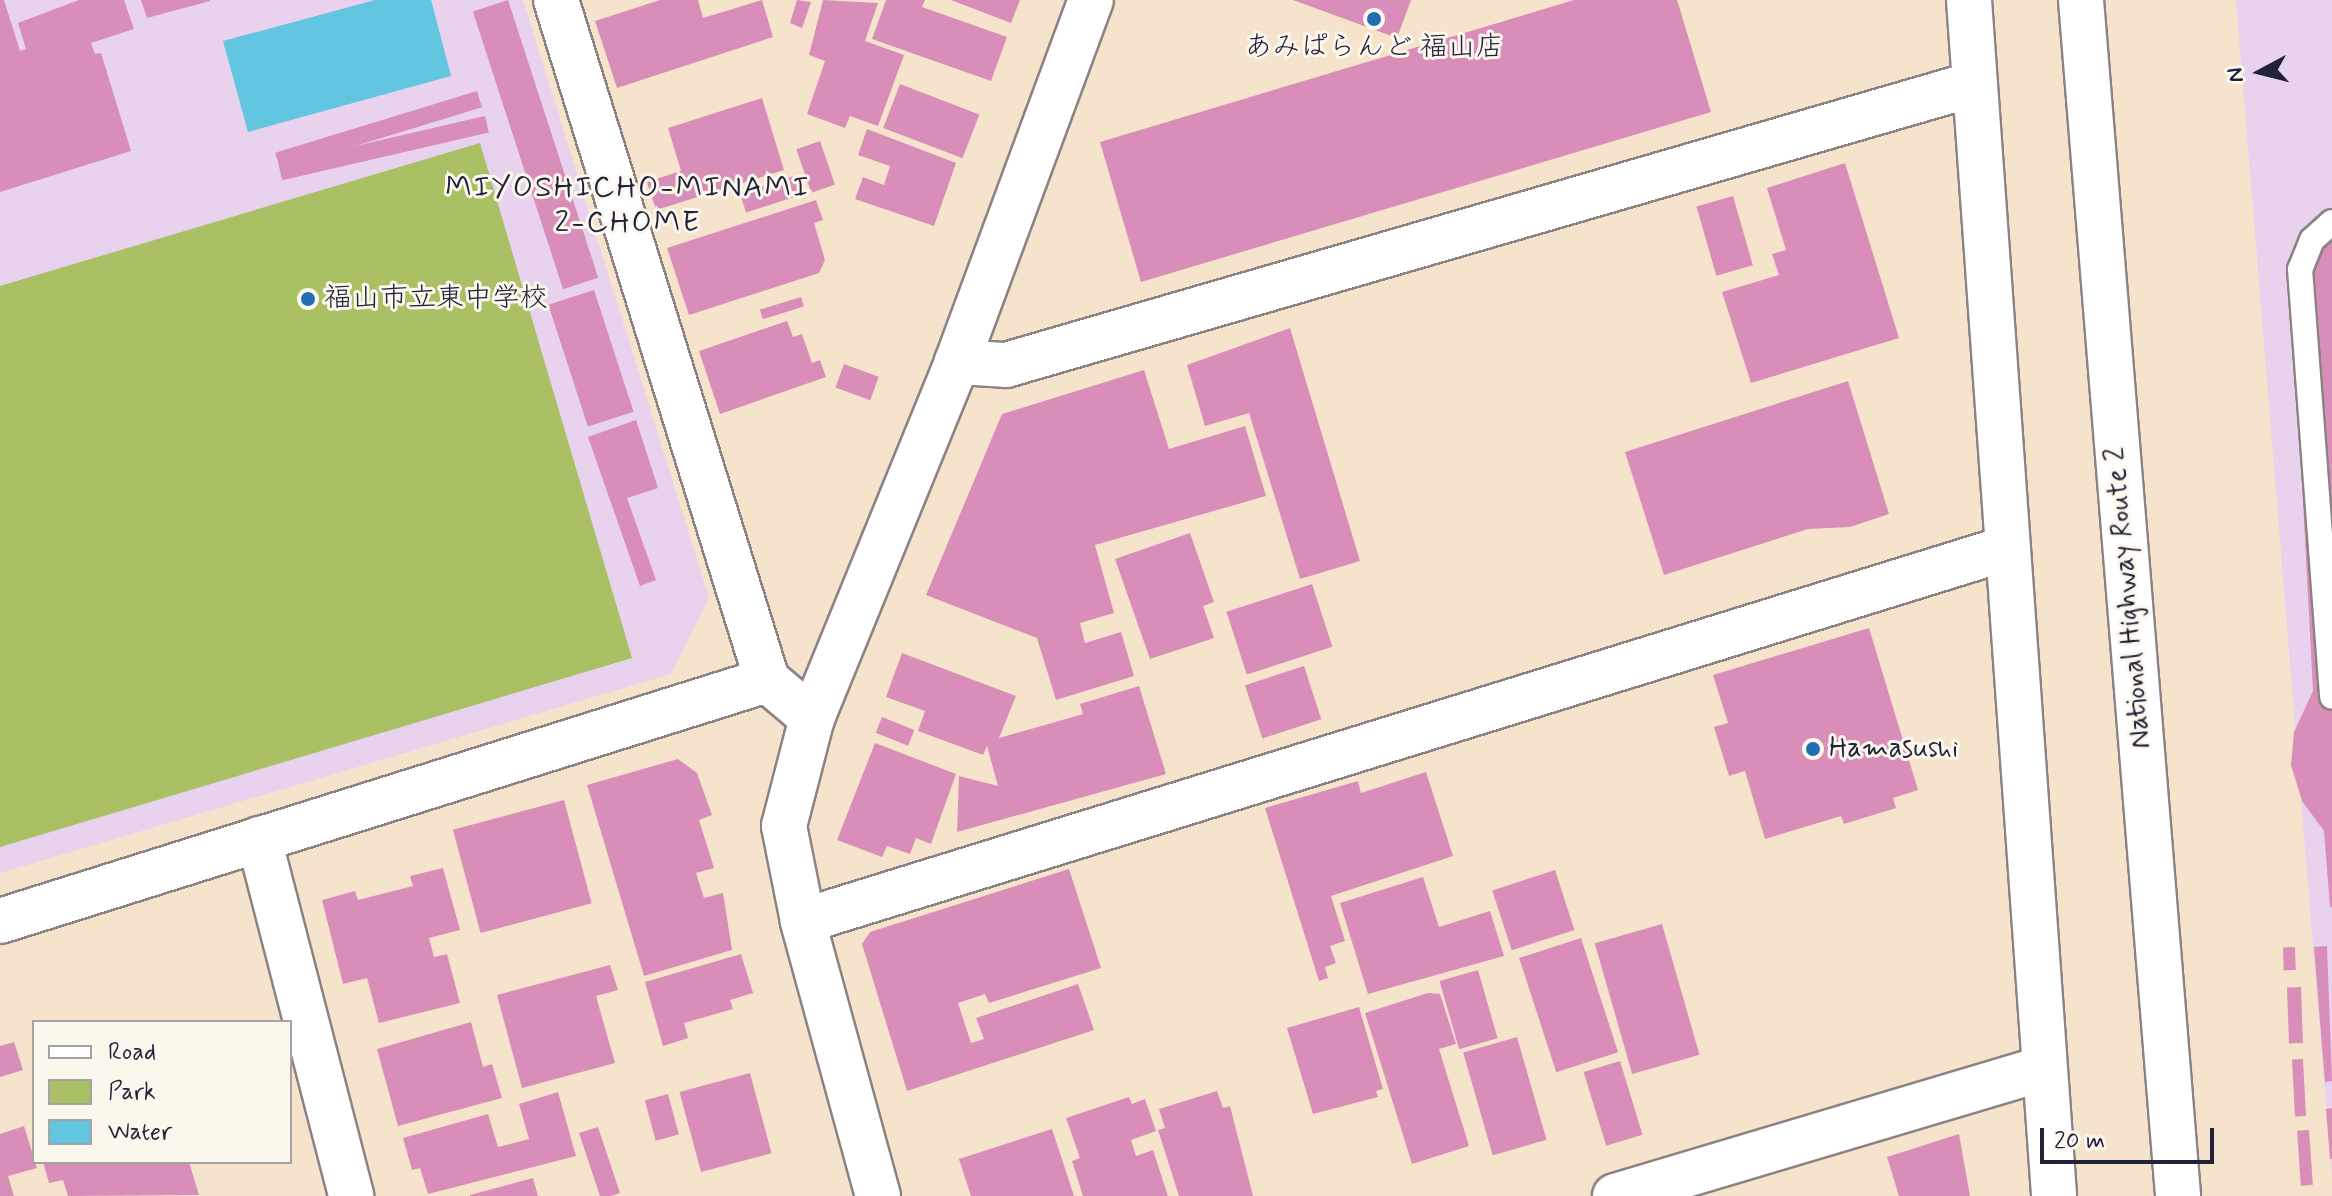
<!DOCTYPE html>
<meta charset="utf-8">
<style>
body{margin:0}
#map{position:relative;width:2332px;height:1196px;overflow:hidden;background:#f6e3cc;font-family:Mynerve,"Klee One",sans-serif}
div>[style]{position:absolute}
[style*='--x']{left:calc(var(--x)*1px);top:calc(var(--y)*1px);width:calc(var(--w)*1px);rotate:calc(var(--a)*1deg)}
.built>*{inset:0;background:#e8d2ee}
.green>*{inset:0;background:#aac065}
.water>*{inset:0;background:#62c6e0}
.building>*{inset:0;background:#d98db9;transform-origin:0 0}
.roads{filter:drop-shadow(2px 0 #8c8284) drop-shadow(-2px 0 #8c8284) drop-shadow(0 2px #8c8284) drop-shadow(0 -2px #8c8284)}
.lane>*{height:24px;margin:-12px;padding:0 12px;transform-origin:12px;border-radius:12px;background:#fff}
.street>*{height:44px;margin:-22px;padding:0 22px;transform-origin:22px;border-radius:22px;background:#fff}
.secondary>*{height:44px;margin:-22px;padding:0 22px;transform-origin:22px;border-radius:22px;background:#fff}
.highway>*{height:44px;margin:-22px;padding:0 22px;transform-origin:22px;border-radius:22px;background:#fff}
.dots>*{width:22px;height:22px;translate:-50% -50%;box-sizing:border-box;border:4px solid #fbf7ec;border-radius:50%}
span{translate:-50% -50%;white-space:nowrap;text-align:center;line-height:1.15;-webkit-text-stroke:6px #fbf7ec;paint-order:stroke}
.poi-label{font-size:28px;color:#22223b}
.left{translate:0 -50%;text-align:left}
.street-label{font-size:28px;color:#22223b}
.neighbourhood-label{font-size:30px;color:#22223b;letter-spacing:2px}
.legend{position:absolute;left:32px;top:1020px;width:260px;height:144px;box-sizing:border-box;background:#fbf7ec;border:2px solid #a4a2a5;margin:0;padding:10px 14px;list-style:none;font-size:24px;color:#22223b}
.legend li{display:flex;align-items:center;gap:16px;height:40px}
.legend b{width:40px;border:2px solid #a4a2a5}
.north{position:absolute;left:2220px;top:32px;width:80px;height:80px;-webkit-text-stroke:6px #fbf7ec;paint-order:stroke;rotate:263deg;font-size:22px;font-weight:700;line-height:32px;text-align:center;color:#22223b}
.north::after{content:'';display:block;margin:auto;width:28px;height:36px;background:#22223b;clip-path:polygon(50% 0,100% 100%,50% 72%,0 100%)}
.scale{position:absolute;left:2040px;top:1128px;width:174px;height:36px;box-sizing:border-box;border:4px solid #22223b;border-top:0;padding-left:10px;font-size:24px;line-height:28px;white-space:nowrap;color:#22223b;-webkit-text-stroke:6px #fbf7ec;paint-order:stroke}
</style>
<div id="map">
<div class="built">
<div style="clip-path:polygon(0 0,523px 0,709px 598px,671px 674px,0 873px)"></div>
<div style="clip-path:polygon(2236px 0,2332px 0,2332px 1180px)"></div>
</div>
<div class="green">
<div style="clip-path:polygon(480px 143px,632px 658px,0 847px,0 286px)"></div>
</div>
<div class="water">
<div style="clip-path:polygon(375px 0,431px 0,451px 76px,248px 132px,223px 41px)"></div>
</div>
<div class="building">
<div style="clip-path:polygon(0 0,4px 0,20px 51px,26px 49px,18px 23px,79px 0,124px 0,134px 29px,91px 43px,95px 54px,101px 53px,131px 151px,0 192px)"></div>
<div style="clip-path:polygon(141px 0,210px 0,210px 1px,147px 18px)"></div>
<div style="left:508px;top:0;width:292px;height:37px;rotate:72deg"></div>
<div style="clip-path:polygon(660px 0,698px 0,703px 18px,762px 0,773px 37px,617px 88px,595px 21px)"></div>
<div style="clip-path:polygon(797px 0,811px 2px,802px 28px,790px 23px)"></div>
<div style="clip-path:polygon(823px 0,878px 3px,865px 41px,904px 55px,878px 126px,850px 116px,845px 128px,807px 114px,825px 61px,809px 55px)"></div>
<div style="clip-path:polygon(886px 0,925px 0,922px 7px,1007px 37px,991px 81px,872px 39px)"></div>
<div style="clip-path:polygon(951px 0,1020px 0,1011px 23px)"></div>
<div style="clip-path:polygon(1293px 0,1411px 0,1397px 38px)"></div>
<div style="clip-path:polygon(1574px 0,1677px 0,1711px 112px,1141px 282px,1100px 142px)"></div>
<div style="left:900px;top:84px;width:85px;height:47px;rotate:21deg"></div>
<div style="left:477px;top:91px;width:17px;height:211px;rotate:73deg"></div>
<div style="clip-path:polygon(762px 98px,784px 170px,656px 210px,647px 182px,681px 171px,668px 128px)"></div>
<div style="left:485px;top:116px;width:17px;height:212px;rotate:77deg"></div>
<div style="clip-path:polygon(867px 129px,956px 163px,934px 226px,855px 199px,863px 177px,884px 185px,890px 166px,858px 155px)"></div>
<div style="left:820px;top:141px;width:46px;height:25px;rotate:71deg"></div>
<div style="clip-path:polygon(1845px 163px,1899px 338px,1751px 383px,1722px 292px,1779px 275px,1772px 254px,1786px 250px,1767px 188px)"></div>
<div style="left:797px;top:175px;width:20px;height:60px;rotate:72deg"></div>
<div style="left:1733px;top:196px;width:72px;height:38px;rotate:74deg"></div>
<div style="clip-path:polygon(816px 200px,823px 220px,814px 223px,825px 260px,819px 273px,689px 315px,667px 248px)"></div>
<div style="clip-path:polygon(2332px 230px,2332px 907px,2330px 907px,2324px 831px,2302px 801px,2291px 765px,2294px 732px,2313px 691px,2291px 274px)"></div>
<div style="left:594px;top:290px;width:128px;height:48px;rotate:72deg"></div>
<div style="left:801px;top:297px;width:10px;height:43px;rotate:73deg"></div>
<div style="clip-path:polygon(787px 321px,793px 337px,802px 334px,812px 363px,820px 360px,826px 377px,720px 414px,699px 351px)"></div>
<div style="clip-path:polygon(1290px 328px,1360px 561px,1300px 579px,1249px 413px,1205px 426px,1187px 365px)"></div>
<div style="left:844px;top:364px;width:37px;height:25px;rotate:20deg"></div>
<div style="clip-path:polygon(1144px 370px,1169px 449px,1245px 426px,1266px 496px,1095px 545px,1114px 613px,1080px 623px,1085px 643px,1121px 632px,1134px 676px,1056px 700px,1037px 638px,926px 595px,1002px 414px)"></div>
<div style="clip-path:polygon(1848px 381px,1889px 514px,1850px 527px,1808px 529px,1664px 575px,1625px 452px)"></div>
<div style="clip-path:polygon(636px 420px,658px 488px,627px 498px,656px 580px,640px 586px,588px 437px)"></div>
<div style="clip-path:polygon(1190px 533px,1214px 602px,1203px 606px,1214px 638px,1150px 659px,1115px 559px)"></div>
<div style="left:1312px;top:584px;width:66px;height:90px;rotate:72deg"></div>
<div style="clip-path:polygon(1869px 628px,1918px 790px,1893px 798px,1896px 808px,1844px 824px,1841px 816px,1765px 839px,1745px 771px,1729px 776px,1714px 727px,1728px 723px,1713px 675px)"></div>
<div style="clip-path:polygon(902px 653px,1016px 696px,999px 738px,1083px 714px,1080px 704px,1139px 686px,1166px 774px,957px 832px,959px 776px,998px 786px,987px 746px,983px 755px,918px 731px,925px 711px,886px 697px)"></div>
<div style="left:1304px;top:666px;width:56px;height:62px;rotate:72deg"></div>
<div style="left:882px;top:717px;width:35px;height:17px;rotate:22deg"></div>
<div style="clip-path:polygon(875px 743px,956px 774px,931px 844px,916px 838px,910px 854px,887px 846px,882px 857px,837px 840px)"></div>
<div style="clip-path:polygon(678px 759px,697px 773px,712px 815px,699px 820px,714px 868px,696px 873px,704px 898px,723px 893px,732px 950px,644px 976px,587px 785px)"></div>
<div style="clip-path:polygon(1426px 772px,1453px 856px,1331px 896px,1345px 941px,1330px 946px,1336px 963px,1325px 967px,1328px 978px,1319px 981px,1265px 808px,1358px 781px,1361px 793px)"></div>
<div style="left:564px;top:800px;width:107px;height:115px;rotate:75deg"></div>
<div style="clip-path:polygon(443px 868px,460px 930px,429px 938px,434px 957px,447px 954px,460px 1003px,379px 1023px,367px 978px,343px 984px,322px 900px,355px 891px,358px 900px,413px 886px,410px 876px)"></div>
<div style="clip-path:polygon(1069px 869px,1101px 968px,989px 1003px,985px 994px,958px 1003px,971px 1043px,984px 1039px,976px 1018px,1078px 984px,1094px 1030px,907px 1091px,862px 944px,870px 932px)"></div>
<div style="left:1555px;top:870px;width:63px;height:66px;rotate:72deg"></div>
<div style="clip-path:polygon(1423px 877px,1439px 927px,1490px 911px,1504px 956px,1368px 994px,1340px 903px)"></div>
<div style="left:1662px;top:924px;width:136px;height:70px;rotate:74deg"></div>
<div style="left:1581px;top:938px;width:120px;height:65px;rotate:72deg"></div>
<div style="clip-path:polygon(2327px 946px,2332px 1081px,2325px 1082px,2314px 947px)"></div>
<div style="left:2295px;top:947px;width:23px;height:12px;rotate:88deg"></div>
<div style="clip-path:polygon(741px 954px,753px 993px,730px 1000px,733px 1009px,684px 1023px,688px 1038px,663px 1046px,645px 982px)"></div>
<div style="clip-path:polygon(610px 965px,618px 990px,596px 996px,615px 1063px,522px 1088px,497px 995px)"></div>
<div style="left:1478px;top:970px;width:71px;height:40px;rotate:74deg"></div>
<div style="left:2301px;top:987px;width:56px;height:14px;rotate:88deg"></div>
<div style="clip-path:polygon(1428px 993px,1440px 994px,1456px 1044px,1439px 1049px,1469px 1146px,1412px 1164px,1365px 1013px)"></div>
<div style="clip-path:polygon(1359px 1007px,1383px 1089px,1376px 1091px,1378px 1097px,1313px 1114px,1287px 1028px)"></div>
<div style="clip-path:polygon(471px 1022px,483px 1067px,492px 1064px,502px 1098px,398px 1126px,377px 1049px)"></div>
<div style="left:1517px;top:1037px;width:107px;height:56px;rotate:74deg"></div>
<div style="clip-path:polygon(14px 1042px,23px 1070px,0 1077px,0 1046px)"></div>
<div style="left:2303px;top:1059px;width:57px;height:11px;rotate:87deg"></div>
<div style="left:1620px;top:1061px;width:77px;height:38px;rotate:73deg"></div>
<div style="left:750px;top:1073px;width:83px;height:73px;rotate:75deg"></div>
<div style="clip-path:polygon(1217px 1091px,1223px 1108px,1230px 1106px,1253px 1196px,1179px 1196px,1158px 1130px,1165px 1128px,1159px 1109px)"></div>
<div style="clip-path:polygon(558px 1092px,576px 1156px,428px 1194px,420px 1168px,412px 1170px,403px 1138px,488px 1114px,498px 1147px,529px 1139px,519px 1104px)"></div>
<div style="left:668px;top:1094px;width:42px;height:24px;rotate:75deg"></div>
<div style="clip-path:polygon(1129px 1097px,1132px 1104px,1145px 1099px,1156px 1131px,1131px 1140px,1136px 1156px,1153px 1150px,1168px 1196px,1083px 1196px,1072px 1161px,1080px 1158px,1066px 1118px)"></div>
<div style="clip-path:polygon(2332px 1108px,2332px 1159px,2330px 1159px,2326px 1109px)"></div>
<div style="clip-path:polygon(24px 1126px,37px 1168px,8px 1176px,14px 1196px,0 1196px,0 1134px)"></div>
<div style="clip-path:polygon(598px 1127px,620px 1193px,611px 1196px,600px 1196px,579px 1133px)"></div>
<div style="clip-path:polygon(1052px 1129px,1074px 1196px,971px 1196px,959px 1159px)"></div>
<div style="left:2309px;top:1130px;width:55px;height:12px;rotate:86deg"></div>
<div style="clip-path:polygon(1959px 1134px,1970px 1196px,1899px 1196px,1887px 1157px)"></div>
<div style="clip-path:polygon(43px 1162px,189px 1162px,199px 1195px,68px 1196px,63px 1180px,49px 1183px)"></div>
<div style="clip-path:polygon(533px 1178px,538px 1196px,470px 1196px,470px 1195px)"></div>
</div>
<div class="roads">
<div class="lane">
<div style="--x:2332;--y:222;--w:27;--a:138"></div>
<div style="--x:2312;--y:240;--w:31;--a:112"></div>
<div style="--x:2300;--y:269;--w:429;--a:85.7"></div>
</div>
<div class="street">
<div style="--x:556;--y:0;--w:712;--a:72.76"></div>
<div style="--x:767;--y:680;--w:59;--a:40.2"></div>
<div style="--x:957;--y:362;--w:49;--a:3.5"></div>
<div style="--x:1006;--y:365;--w:1008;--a:-16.19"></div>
<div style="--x:259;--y:839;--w:369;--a:75.5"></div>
<div style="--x:0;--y:921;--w:804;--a:-17.44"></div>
<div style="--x:803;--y:921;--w:1260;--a:-17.21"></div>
<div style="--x:1615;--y:1196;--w:445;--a:-16.6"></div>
</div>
<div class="secondary">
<div style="--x:878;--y:1196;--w:285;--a:-105.3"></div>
<div style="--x:803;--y:921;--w:97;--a:-101.3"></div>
<div style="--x:784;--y:826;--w:112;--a:-75.5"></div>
<div style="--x:812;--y:718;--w:384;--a:-67.8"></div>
<div style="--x:957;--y:362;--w:386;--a:-69.7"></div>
</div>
<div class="highway">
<div style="--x:1969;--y:0;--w:1199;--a:85.93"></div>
<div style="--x:2081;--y:0;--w:1200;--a:85.36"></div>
</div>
</div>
<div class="dots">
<div style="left:1374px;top:19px;background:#1f6fb2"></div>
<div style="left:308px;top:299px;background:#1f6fb2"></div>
<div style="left:1813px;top:749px;background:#1f6fb2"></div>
</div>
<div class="poi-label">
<span style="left:1374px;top:48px">あみぱらんど 福山店</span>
<span class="left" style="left:324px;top:299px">福山市立東中学校</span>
<span class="left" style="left:1829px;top:749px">Hamasushi</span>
</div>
<div class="street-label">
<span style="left:2129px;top:598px;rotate:-95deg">National Highway Route 2</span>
</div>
<div class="neighbourhood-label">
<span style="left:628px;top:205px">MIYOSHICHO-MINAMI<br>2-CHOME</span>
</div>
<ul class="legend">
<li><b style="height:10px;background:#fff"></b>Road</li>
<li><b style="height:22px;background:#aac065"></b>Park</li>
<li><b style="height:22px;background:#62c6e0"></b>Water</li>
</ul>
<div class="north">N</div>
<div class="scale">20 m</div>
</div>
